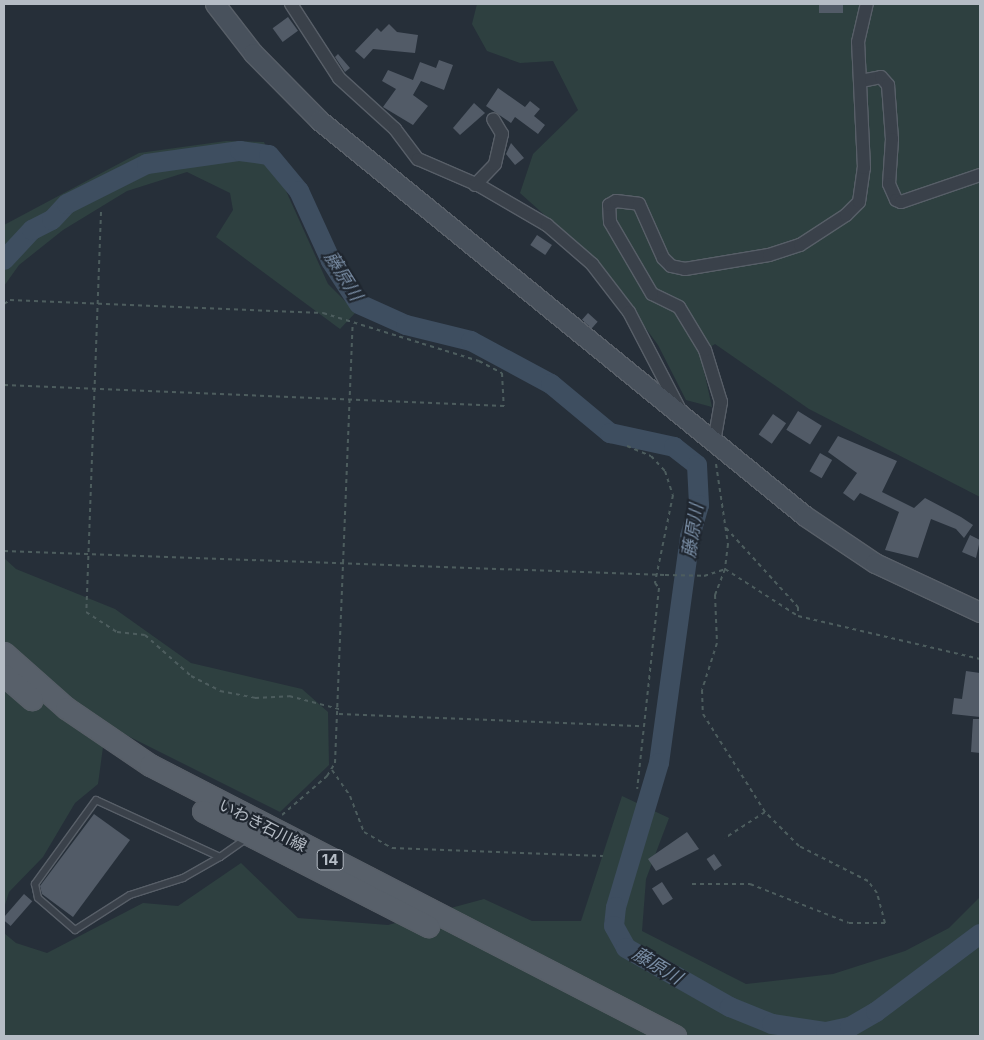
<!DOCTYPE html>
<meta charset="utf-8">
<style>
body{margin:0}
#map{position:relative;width:984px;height:1040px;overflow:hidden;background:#262f39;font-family:Inter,"Noto Sans JP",sans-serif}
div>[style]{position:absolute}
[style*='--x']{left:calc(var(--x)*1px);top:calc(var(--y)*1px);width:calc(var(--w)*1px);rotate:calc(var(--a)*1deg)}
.green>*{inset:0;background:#2e4040}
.river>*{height:20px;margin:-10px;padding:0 10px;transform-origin:10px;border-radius:10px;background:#3e4e60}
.building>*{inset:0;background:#525b67;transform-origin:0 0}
.path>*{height:2px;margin-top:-1px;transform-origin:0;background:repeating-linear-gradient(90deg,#4d5d5e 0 4px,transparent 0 8px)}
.roads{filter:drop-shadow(1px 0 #585f68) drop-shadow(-1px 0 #585f68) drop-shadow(0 1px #585f68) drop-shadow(0 -1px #585f68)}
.lane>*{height:6px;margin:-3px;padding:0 3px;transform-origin:3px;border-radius:3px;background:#3a414a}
.street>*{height:12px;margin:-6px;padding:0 6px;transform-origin:6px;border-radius:6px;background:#3a414a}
.secondary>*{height:19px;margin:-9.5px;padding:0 9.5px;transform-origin:9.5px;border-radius:9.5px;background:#48515c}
.primary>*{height:21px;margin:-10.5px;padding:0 10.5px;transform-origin:10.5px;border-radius:10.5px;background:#58606a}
span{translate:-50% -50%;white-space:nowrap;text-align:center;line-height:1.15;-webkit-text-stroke:4.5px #1f262f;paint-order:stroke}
.shield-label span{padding:1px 4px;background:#1f262f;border:1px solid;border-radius:4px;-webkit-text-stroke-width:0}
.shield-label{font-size:15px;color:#b5bcc5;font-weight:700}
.street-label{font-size:16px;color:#b5bcc5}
.water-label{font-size:18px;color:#7a8ea5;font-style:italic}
.frame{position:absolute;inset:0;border:5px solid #b5bcc5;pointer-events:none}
</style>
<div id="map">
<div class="green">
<div style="clip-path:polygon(477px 4px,980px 4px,980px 497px,809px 409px,715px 344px,700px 353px,712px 407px,686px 400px,658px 345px,598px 263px,520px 193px,533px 154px,578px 110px,553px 61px,520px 63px,487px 51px,472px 24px)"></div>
<div style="clip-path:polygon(226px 141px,264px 142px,328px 284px,356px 312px,340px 329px,216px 237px,233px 210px,230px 193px,187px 172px,127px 191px,63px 230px,19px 265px,4px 286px,4px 225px,139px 153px)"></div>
<div style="clip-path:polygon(4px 558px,16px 569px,115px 609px,191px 663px,302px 689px,328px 712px,329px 765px,280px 812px,106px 725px,98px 784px,75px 803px,43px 857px,9px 892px,4px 908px)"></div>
<div style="clip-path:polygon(622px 796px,669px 818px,646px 879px,642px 931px,746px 984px,833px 974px,905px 951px,949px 928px,980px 897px,980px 1036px,4px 1036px,4px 933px,16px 943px,47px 953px,143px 903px,178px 906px,241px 863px,298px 918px,388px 925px,484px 899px,532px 921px,581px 921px)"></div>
</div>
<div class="river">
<div style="--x:4;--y:260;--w:41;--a:-47"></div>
<div style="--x:32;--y:230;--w:22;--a:-27"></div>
<div style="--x:52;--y:220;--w:22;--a:-47"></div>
<div style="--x:67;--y:204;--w:89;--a:-26.6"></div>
<div style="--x:147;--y:164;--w:94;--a:-8"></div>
<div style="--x:240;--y:151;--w:29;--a:8"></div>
<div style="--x:269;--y:155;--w:47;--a:50.2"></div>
<div style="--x:299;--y:191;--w:77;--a:65.4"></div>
<div style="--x:331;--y:261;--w:51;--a:56.9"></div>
<div style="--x:359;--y:304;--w:51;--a:24.1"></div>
<div style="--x:406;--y:325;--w:67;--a:13.8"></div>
<div style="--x:471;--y:341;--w:91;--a:28.3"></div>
<div style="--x:551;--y:384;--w:77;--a:39.7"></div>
<div style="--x:610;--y:433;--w:66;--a:12.3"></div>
<div style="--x:674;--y:447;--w:29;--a:38"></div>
<div style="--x:697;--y:465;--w:40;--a:87.1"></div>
<div style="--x:699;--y:505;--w:33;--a:106"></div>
<div style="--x:690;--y:537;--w:228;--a:97.8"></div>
<div style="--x:659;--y:763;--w:150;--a:106.6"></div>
<div style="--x:616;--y:907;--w:19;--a:96"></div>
<div style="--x:614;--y:926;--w:25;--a:61"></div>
<div style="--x:626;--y:948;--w:120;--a:29.6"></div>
<div style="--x:730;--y:1007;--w:45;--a:22"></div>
<div style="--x:772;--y:1024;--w:55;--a:8.4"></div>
<div style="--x:826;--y:1032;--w:25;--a:-12"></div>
<div style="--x:850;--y:1027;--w:30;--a:-30"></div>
<div style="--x:876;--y:1012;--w:130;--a:-36.9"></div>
</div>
<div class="building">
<div style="left:819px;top:4px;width:24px;height:9px"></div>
<div style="left:288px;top:17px;width:17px;height:19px;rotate:54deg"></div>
<div style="clip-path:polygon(389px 24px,397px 32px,418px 35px,415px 53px,373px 49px,364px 59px,355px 51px,377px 28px,381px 32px)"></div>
<div style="clip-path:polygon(338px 54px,350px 68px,345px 72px,335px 57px)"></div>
<div style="clip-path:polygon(439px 60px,453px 65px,444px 90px,421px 81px,413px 95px,428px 106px,413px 125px,383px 107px,396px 89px,382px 81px,388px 70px,413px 80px,420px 62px,436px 68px)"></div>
<div style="clip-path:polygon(498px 88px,525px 107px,530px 101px,540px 109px,534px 116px,545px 125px,538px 134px,515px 117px,511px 123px,486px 106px)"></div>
<div style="clip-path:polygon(474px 103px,485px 113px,460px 135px,453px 128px)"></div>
<div style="clip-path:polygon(511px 143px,524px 158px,515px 165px,506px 154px)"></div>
<div style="left:537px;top:235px;width:18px;height:12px;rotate:34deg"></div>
<div style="left:588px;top:313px;width:13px;height:9px;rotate:42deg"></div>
<div style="left:798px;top:411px;width:28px;height:22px;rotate:32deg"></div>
<div style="left:773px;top:414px;width:16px;height:25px;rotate:35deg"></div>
<div style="clip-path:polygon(838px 436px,897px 461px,882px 492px,914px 508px,925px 498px,961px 517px,973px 525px,964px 538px,956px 529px,931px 519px,918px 558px,885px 550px,899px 512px,860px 493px,854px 501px,843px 493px,857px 473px,828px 452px)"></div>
<div style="left:820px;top:453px;width:14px;height:21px;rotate:30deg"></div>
<div style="clip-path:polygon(970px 535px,980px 540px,976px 558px,962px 552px)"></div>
<div style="clip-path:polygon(966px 671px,980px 673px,980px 717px,952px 714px,954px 698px,962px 699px)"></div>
<div style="clip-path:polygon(973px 719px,980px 719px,980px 753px,971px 752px)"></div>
<div style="clip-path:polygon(94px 814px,130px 840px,73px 917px,42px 894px,40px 886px)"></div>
<div style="clip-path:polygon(687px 832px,699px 849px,656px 871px,648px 859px)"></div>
<div style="left:714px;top:854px;width:14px;height:9px;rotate:56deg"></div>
<div style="left:662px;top:882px;width:20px;height:12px;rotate:57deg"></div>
<div style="left:24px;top:894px;width:11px;height:33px;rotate:41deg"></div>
</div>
<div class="path">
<div style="--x:101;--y:212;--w:400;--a:92.1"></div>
<div style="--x:86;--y:612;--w:37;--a:33"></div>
<div style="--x:117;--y:632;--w:28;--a:6"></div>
<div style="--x:145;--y:635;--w:62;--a:41.7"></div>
<div style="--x:191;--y:676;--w:33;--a:27"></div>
<div style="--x:220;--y:691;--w:36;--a:11"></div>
<div style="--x:255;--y:698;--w:34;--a:-3"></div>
<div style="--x:289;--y:696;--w:52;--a:14.6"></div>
<div style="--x:4;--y:304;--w:7;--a:-34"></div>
<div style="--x:10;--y:300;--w:313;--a:2.4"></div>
<div style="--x:323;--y:313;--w:163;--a:17.1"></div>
<div style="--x:479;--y:361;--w:26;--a:28"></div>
<div style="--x:502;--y:373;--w:33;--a:87"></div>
<div style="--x:504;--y:406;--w:500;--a:-177.59"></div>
<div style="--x:627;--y:446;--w:26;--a:23"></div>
<div style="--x:651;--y:456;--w:21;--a:47"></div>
<div style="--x:665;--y:471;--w:25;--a:72"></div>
<div style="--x:673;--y:495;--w:90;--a:101.6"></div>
<div style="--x:655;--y:583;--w:6;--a:51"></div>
<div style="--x:659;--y:588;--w:202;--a:96.2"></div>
<div style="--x:716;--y:464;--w:81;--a:81.5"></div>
<div style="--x:728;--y:544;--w:25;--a:97"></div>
<div style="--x:725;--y:569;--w:28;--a:111"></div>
<div style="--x:715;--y:595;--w:48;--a:87.6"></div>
<div style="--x:717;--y:643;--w:49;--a:107.7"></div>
<div style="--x:702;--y:690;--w:24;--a:88"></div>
<div style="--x:703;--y:714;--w:116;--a:57.7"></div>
<div style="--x:765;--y:812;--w:48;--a:147"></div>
<div style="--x:726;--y:528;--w:107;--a:47.7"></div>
<div style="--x:798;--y:607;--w:8;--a:90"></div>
<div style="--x:4;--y:551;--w:661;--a:2.08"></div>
<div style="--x:665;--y:575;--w:39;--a:1"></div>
<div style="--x:704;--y:576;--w:22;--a:-18"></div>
<div style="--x:725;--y:569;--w:87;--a:32.8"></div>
<div style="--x:798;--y:616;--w:187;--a:13.3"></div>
<div style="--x:339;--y:714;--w:304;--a:2.3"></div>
<div style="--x:332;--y:770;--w:32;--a:55"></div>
<div style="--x:350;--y:796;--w:39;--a:69"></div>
<div style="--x:364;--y:832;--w:32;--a:30"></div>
<div style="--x:392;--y:848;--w:211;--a:2.2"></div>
<div style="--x:282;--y:815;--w:60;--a:-40.9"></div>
<div style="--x:327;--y:776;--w:15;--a:-58"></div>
<div style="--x:335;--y:763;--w:439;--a:-87.7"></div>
<div style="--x:692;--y:884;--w:58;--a:0"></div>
<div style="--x:750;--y:884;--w:106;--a:21.5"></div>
<div style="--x:849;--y:923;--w:36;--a:0"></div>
<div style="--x:885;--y:923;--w:31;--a:-105"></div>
<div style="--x:877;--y:893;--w:15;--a:-127"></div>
<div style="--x:868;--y:881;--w:77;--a:-153.1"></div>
<div style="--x:799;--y:846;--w:48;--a:-135"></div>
</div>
<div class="roads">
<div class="lane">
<div style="--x:220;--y:857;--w:136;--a:-155.3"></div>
<div style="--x:96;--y:800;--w:104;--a:126"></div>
<div style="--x:35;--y:884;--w:14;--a:78"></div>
<div style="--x:38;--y:898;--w:49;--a:40.9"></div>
<div style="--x:75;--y:930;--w:65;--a:-32.5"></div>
<div style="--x:130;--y:895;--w:56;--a:-17.8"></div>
<div style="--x:183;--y:878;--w:43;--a:-29.6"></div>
<div style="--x:220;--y:857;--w:33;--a:-35"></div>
</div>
<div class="street">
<div style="--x:291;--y:4;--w:88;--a:57"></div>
<div style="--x:339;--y:78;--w:76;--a:42.3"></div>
<div style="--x:395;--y:129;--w:38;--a:53"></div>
<div style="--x:418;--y:159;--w:68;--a:23.5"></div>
<div style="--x:480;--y:186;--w:78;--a:30.2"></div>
<div style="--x:547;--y:225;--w:60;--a:40.9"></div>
<div style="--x:592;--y:264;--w:61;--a:52.4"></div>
<div style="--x:629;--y:312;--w:113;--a:62.5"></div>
<div style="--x:861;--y:81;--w:20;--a:-11"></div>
<div style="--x:881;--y:77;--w:11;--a:49"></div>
<div style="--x:888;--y:85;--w:54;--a:85.8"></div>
<div style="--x:892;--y:139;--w:45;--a:93.8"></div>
<div style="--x:889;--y:184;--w:17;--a:66"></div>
<div style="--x:896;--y:200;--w:5;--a:22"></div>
<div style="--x:901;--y:202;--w:83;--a:-18.9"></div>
<div style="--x:475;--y:185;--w:29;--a:-46"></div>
<div style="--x:495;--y:164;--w:31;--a:-77"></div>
<div style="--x:502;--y:134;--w:17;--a:-121"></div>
<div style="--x:714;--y:442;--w:41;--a:-80.1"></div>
<div style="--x:721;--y:402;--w:54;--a:-107.1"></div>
<div style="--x:705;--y:350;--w:50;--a:-121.2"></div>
<div style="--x:679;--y:307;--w:30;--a:-154"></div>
<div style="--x:652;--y:294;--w:83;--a:-120.3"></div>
<div style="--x:610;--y:222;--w:17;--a:-93"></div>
<div style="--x:609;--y:205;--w:8;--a:-30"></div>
<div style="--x:616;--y:201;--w:23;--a:7"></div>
<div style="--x:639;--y:204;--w:59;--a:66"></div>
<div style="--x:663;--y:258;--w:11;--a:45"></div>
<div style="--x:671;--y:266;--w:14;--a:12"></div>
<div style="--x:685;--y:269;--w:85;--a:-9.5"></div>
<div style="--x:769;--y:255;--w:33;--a:-18"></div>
<div style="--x:800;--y:245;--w:55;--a:-33.1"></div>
<div style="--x:846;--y:215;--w:18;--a:-45"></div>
<div style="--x:859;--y:202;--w:34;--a:-82"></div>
<div style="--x:864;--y:168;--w:126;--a:-92.7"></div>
<div style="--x:858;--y:42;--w:39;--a:-77"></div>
</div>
<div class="secondary">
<div style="--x:215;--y:4;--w:62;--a:52.2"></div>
<div style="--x:253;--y:53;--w:94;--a:45.4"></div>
<div style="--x:319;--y:120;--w:627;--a:39.17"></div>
<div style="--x:805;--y:516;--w:84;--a:33.9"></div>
<div style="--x:875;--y:563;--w:116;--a:25"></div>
</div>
<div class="primary">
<div style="--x:4;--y:653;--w:83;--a:41.6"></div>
<div style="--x:66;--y:708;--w:102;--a:34.2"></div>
<div style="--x:150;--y:765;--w:591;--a:27.3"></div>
<div style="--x:4;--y:675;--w:37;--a:41"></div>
<div style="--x:203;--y:811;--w:253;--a:27.1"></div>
</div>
</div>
<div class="shield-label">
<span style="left:330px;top:860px">14</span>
</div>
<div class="street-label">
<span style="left:263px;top:825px;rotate:27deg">いわき石川線</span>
</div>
<div class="water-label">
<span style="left:343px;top:276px;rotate:58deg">藤原川</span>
<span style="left:693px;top:531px;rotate:-81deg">藤原川</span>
<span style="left:657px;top:966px;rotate:31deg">藤原川</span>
</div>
<div class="frame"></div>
</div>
